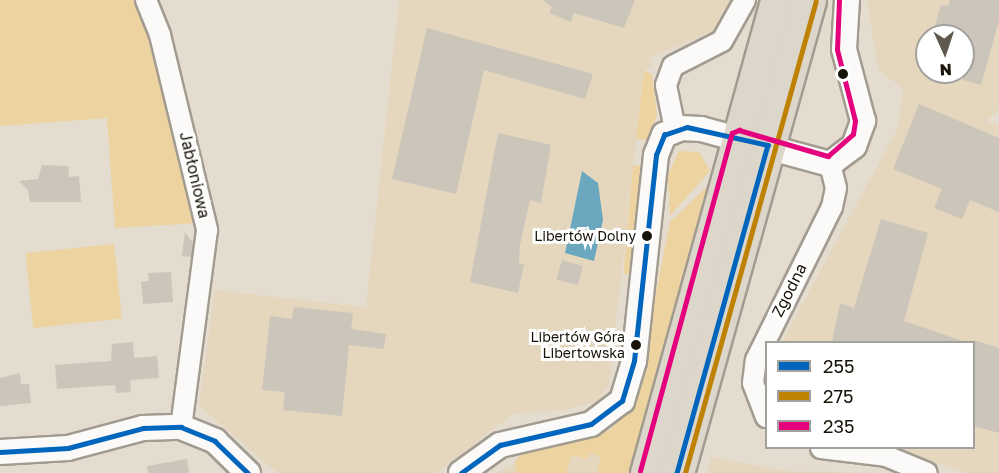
<!DOCTYPE html>
<meta charset="utf-8">
<style>
body{margin:0}
#map{position:relative;width:999px;height:473px;overflow:hidden;background:#e4dcce;font-family:"Golos Text",sans-serif}
div>[style]{position:absolute}
[style*='--x']{left:calc(var(--x)*1px);top:calc(var(--y)*1px);width:calc(var(--w)*1px);rotate:calc(var(--a)*1deg)}
.built>*{inset:0;background:#e5d7be}
.green>*{inset:0;background:#ecd3a0;transform-origin:0 0}
.water>*{inset:0;background:#6ba8bf}
.building>*{inset:0;background:#ccc5ba;transform-origin:0 0}
.roads{filter:drop-shadow(2px 0 #a19b90) drop-shadow(-2px 0 #a19b90) drop-shadow(0 2px #a19b90) drop-shadow(0 -2px #a19b90)}
.minor>*{height:20px;margin:-10px;padding:0 10px;transform-origin:10px;border-radius:10px;background:#fbfaf8}
.tertiary>*{height:24px;margin:-12px;padding:0 12px;transform-origin:12px;border-radius:12px;background:#fbfaf8}
.trunk>*{height:33px;margin:-16.5px;padding:0 16.5px;transform-origin:16.5px;border-radius:16.5px;background:#dcd6cb}
.bus-1>*{height:4.5px;margin:-2.25px;padding:0 2.25px;transform-origin:2.25px;border-radius:2.25px;background:#0065bd}
.bus-2>*{height:4.5px;margin:-2.25px;padding:0 2.25px;transform-origin:2.25px;border-radius:2.25px;background:#bf8102}
.bus-3>*{height:4.5px;margin:-2.25px;padding:0 2.25px;transform-origin:2.25px;border-radius:2.25px;background:#e5007d}
.dots>*{width:16px;height:16px;translate:-50% -50%;box-sizing:border-box;border:3px solid #fff;border-radius:50%}
span{translate:-50% -50%;white-space:nowrap;text-align:center;line-height:1.15;-webkit-text-stroke:6px #fff;paint-order:stroke}
.bus-label{font-size:14px;color:#181309}
.right{translate:-100% -50%;text-align:right}
.street-label{font-size:16px;color:#181309}
.legend{position:absolute;left:765px;top:341px;width:210px;height:108px;box-sizing:border-box;background:#fff;border:2px solid #a3a19d;margin:0;padding:8px 10px;list-style:none;font-size:18px;color:#181309}
.legend li{display:flex;align-items:center;gap:12px;height:30px}
.legend b{width:30px;border:2px solid #a3a19d}
.north{position:absolute;left:915px;top:24px;width:60px;height:60px;box-sizing:border-box;background:#fff;border:2px solid #a3a19d;border-radius:50%;rotate:177deg;font-size:16px;font-weight:700;line-height:24px;text-align:center;color:#181309}
.north::after{content:'';display:block;margin:auto;width:21px;height:27px;background:#5f594e;clip-path:polygon(50% 0,100% 100%,50% 72%,0 100%)}
</style>
<div id="map">
<div class="built">
<div style="clip-path:polygon(399px 0,731px 0,717px 29px,649px 58px,653px 64px,644px 71px,609px 385px,597px 401px,566px 410px,513px 414px,436px 473px,278px 473px,199px 406px,215px 290px,366px 307px)"></div>
<div style="clip-path:polygon(evenodd,867px 0,999px 0,999px 110px,986px 121px,999px 126px,999px 473px,967px 473px,894px 448px,974px 448px,974px 342px,782px 342px,898px 128px,903px 89px,878px 69px,867px 0,927px 36px,963px 36px,963px 72px,927px 72px,927px 36px)"></div>
<div style="clip-path:polygon(559px 445px,625px 453px,619px 473px,496px 473px)"></div>
<div style="clip-path:polygon(712px 457px,785px 471px,878px 473px,707px 473px)"></div>
</div>
<div class="green">
<div style="clip-path:polygon(0 0,135px 0,173px 112px,200px 223px,115px 228px,107px 118px,0 126px)"></div>
<div style="clip-path:polygon(644px 71px,652px 74px,657px 115px,648px 140px,636px 139px)"></div>
<div style="clip-path:polygon(679px 151px,699px 152px,710px 171px,670px 216px,668px 175px)"></div>
<div style="left:633px;top:165px;width:12px;height:109px;rotate:5deg"></div>
<div style="clip-path:polygon(709px 185px,634px 473px,597px 473px,601px 456px,590px 453px,587px 459px,572px 455px,566px 473px,516px 473px,515px 461px,526px 449px,610px 430px,634px 405px,670px 222px)"></div>
<div style="left:114px;top:244px;width:75px;height:89px;rotate:84deg"></div>
</div>
<div class="water">
<div style="clip-path:polygon(582px 171px,598px 183px,603px 220px,594px 261px,565px 253px)"></div>
</div>
<div class="building">
<div style="clip-path:polygon(542px 0,635px 0,624px 28px,574px 13px,571px 22px,549px 13px,552px 7px)"></div>
<div style="clip-path:polygon(950px 0,999px 0,999px 21px,981px 85px,963px 80px,963px 36px,932px 36px,941px 5px,948px 6px)"></div>
<div style="clip-path:polygon(427px 28px,593px 74px,585px 99px,484px 70px,456px 194px,392px 179px)"></div>
<div style="clip-path:polygon(919px 104px,999px 138px,999px 212px,970px 200px,962px 219px,934px 208px,942px 189px,893px 169px)"></div>
<div style="clip-path:polygon(498px 133px,551px 145px,541px 203px,530px 200px,520px 245px,519px 263px,524px 264px,518px 293px,470px 282px)"></div>
<div style="clip-path:polygon(42px 165px,68px 166px,69px 177px,79px 176px,81px 202px,30px 202px,28px 190px,19px 181px,38px 179px)"></div>
<div style="clip-path:polygon(881px 219px,928px 233px,904px 321px,966px 342px,832px 342px,840px 303px,854px 308px)"></div>
<div style="clip-path:polygon(185px 232px,193px 243px,191px 257px,182px 256px)"></div>
<div style="left:562px;top:260px;width:22px;height:20px;rotate:16deg"></div>
<div style="clip-path:polygon(171px 272px,173px 302px,143px 304px,141px 282px,149px 281px,148px 273px)"></div>
<div style="clip-path:polygon(294px 307px,353px 313px,351px 329px,386px 334px,384px 349px,349px 345px,342px 416px,283px 410px,285px 392px,262px 390px,270px 316px,292px 319px)"></div>
<div style="clip-path:polygon(974px 340px,999px 348px,999px 433px,974px 426px)"></div>
<div style="clip-path:polygon(133px 342px,134px 358px,157px 356px,159px 378px,130px 380px,131px 392px,116px 393px,115px 385px,57px 389px,55px 365px,111px 361px,112px 344px)"></div>
<div style="clip-path:polygon(20px 373px,21px 384px,29px 384px,31px 403px,0 406px,0 378px)"></div>
<div style="clip-path:polygon(187px 459px,189px 473px,148px 473px,147px 466px)"></div>
</div>
<div class="roads">
<div class="minor">
<div style="--x:146;--y:0;--w:38;--a:68"></div>
<div style="--x:160;--y:35;--w:201;--a:76.4"></div>
<div style="--x:207;--y:230;--w:199;--a:97.5"></div>
<div style="--x:675;--y:129;--w:45;--a:-101.6"></div>
<div style="--x:666;--y:85;--w:20;--a:-70"></div>
<div style="--x:673;--y:66;--w:55;--a:-27"></div>
<div style="--x:722;--y:41;--w:47;--a:-60.7"></div>
<div style="--x:766;--y:417;--w:36;--a:-111"></div>
<div style="--x:753;--y:383;--w:23;--a:-83"></div>
<div style="--x:756;--y:360;--w:171;--a:-63.6"></div>
<div style="--x:832;--y:207;--w:19;--a:-78"></div>
<div style="--x:836;--y:188;--w:25;--a:-104"></div>
<div style="--x:821;--y:448;--w:65;--a:7"></div>
<div style="--x:886;--y:456;--w:44;--a:22.5"></div>
</div>
<div class="tertiary">
<div style="--x:0;--y:452;--w:68;--a:-3.4"></div>
<div style="--x:68;--y:448;--w:78;--a:-14.9"></div>
<div style="--x:143;--y:428;--w:38;--a:-2"></div>
<div style="--x:181;--y:427;--w:37;--a:22"></div>
<div style="--x:215;--y:441;--w:46;--a:44.1"></div>
<div style="--x:461;--y:473;--w:48;--a:-35.7"></div>
<div style="--x:500;--y:445;--w:93;--a:-13"></div>
<div style="--x:591;--y:424;--w:39;--a:-37"></div>
<div style="--x:622;--y:401;--w:42;--a:-73.3"></div>
<div style="--x:634;--y:361;--w:207;--a:-83.9"></div>
<div style="--x:656;--y:155;--w:22;--a:-68"></div>
<div style="--x:664;--y:135;--w:18;--a:-22"></div>
<div style="--x:681;--y:128;--w:20;--a:3"></div>
<div style="--x:701;--y:129;--w:134;--a:15.2"></div>
<div style="--x:830;--y:164;--w:30;--a:-37"></div>
<div style="--x:854;--y:146;--w:27;--a:-70"></div>
<div style="--x:863;--y:121;--w:74;--a:-104.8"></div>
<div style="--x:844;--y:49;--w:49;--a:-86.5"></div>
</div>
<div class="trunk">
<div style="--x:647;--y:473;--w:491;--a:-74.6"></div>
<div style="--x:677;--y:473;--w:491;--a:-74.4"></div>
</div>
</div>
<div class="bus-1">
<div style="--x:0;--y:452;--w:68;--a:-3.4"></div>
<div style="--x:68;--y:448;--w:78;--a:-14.9"></div>
<div style="--x:143;--y:428;--w:38;--a:-2"></div>
<div style="--x:181;--y:427;--w:37;--a:22"></div>
<div style="--x:215;--y:441;--w:46;--a:44.1"></div>
<div style="--x:461;--y:473;--w:48;--a:-35.7"></div>
<div style="--x:500;--y:445;--w:93;--a:-13"></div>
<div style="--x:591;--y:424;--w:39;--a:-37"></div>
<div style="--x:622;--y:401;--w:42;--a:-73.3"></div>
<div style="--x:634;--y:361;--w:207;--a:-83.9"></div>
<div style="--x:656;--y:155;--w:22;--a:-68"></div>
<div style="--x:664;--y:135;--w:24;--a:-19"></div>
<div style="--x:687;--y:127;--w:83;--a:12.5"></div>
<div style="--x:768;--y:145;--w:340;--a:105.5"></div>
</div>
<div class="bus-2">
<div style="--x:685;--y:473;--w:489;--a:-74.5"></div>
</div>
<div class="bus-3">
<div style="--x:640;--y:471;--w:350;--a:-74.8"></div>
<div style="--x:732;--y:133;--w:8;--a:-23"></div>
<div style="--x:739;--y:130;--w:93;--a:16.3"></div>
<div style="--x:828;--y:156;--w:33;--a:-41"></div>
<div style="--x:853;--y:134;--w:13;--a:-81"></div>
<div style="--x:855;--y:121;--w:73;--a:-104.2"></div>
<div style="--x:837;--y:50;--w:50;--a:-87.7"></div>
</div>
<div class="dots">
<div style="left:843px;top:74px;background:#181309"></div>
<div style="left:647px;top:236px;background:#181309"></div>
<div style="left:636px;top:345px;background:#181309"></div>
</div>
<div class="bus-label">
<span class="right" style="left:636px;top:236px">Libertów Dolny</span>
<span class="right" style="left:625px;top:345px">Libertów Góra<br>Libertowska</span>
</div>
<div class="street-label">
<span style="left:195px;top:175px;rotate:77deg">Jabłoniowa</span>
<span style="left:789px;top:290px;rotate:-63deg">Zgodna</span>
</div>
<ul class="legend">
<li><b style="height:8px;background:#0065bd"></b>255</li>
<li><b style="height:8px;background:#bf8102"></b>275</li>
<li><b style="height:8px;background:#e5007d"></b>235</li>
</ul>
<div class="north">N</div>
</div>
